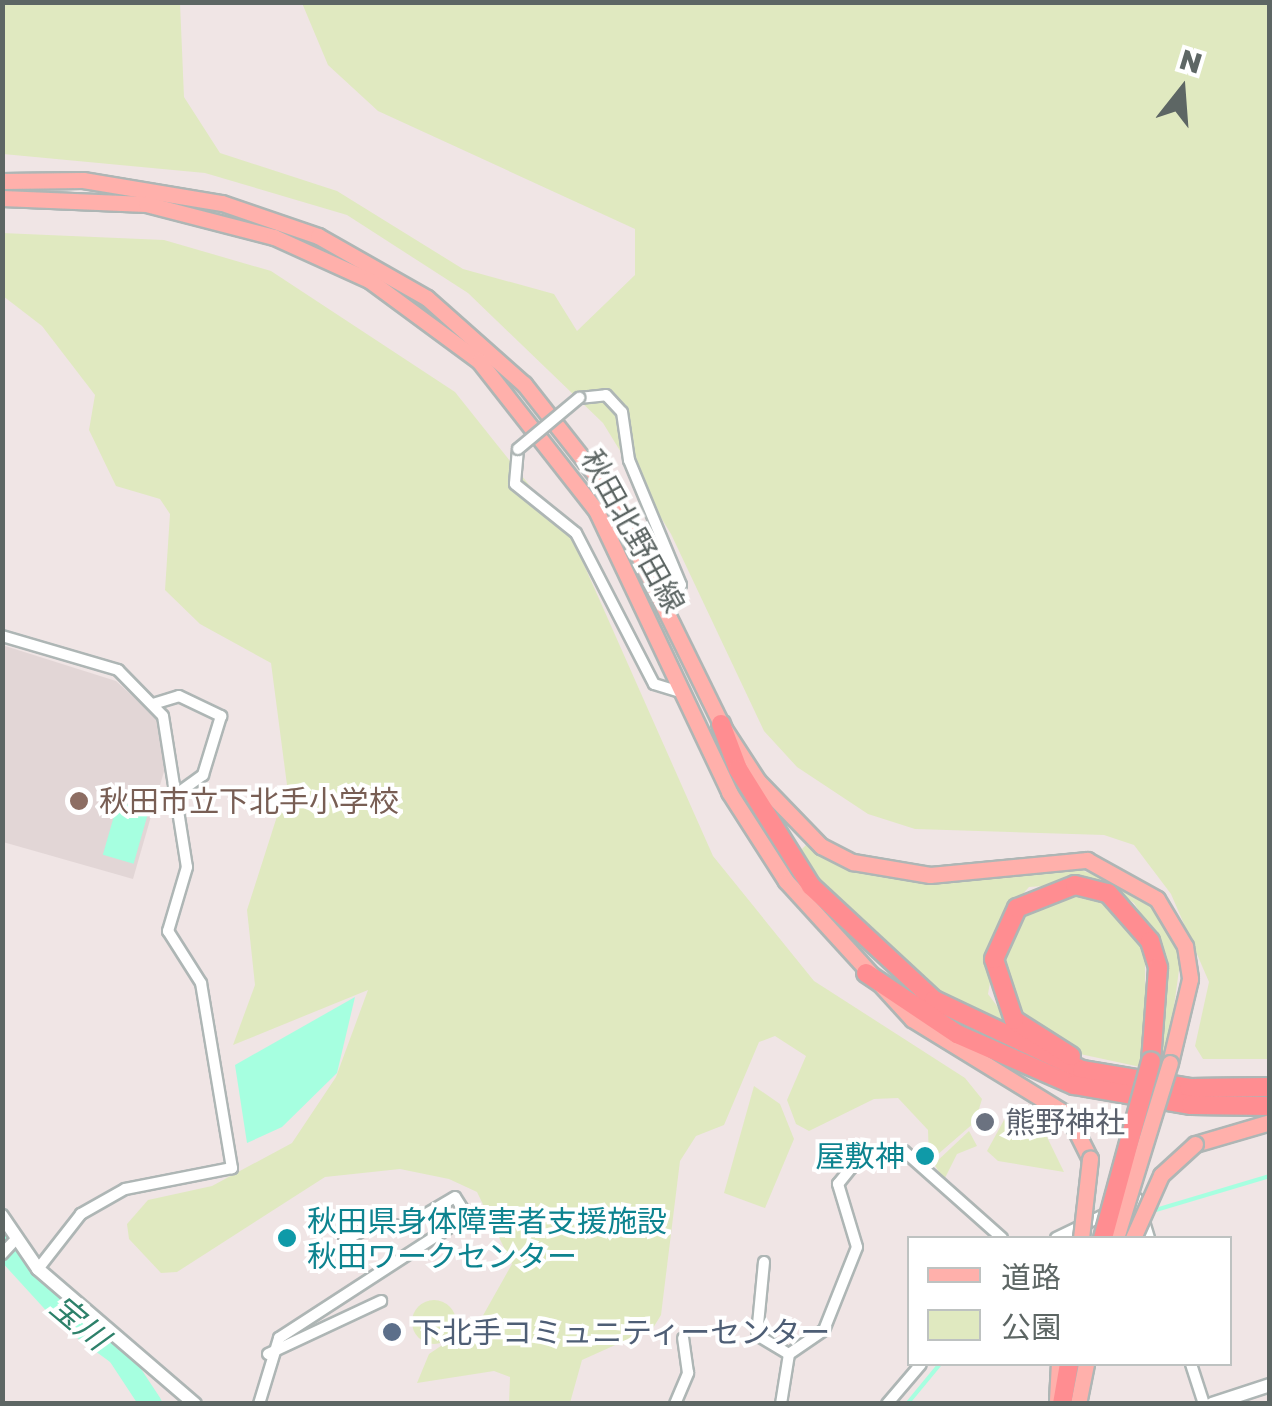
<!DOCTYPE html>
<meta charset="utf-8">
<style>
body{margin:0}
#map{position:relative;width:1272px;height:1406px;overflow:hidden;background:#f0e5e5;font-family:"Golos Text","Noto Sans JP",sans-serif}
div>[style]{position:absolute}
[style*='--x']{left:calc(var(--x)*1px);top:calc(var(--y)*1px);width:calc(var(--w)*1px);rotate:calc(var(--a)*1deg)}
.education>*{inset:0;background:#e2d6d6}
.green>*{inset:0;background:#e0e9c0}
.round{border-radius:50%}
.water>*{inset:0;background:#a6ffe0;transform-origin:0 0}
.stream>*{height:4px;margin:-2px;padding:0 2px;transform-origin:2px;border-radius:2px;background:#a6ffe0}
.river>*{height:22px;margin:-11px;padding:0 11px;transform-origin:11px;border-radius:11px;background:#a6ffe0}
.roads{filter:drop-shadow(2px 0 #aeb6b5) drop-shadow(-2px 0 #aeb6b5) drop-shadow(0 2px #aeb6b5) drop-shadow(0 -2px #aeb6b5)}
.minor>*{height:10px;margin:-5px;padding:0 5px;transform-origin:5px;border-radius:5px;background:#fff}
.tertiary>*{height:12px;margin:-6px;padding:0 6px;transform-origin:6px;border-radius:6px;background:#fff}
.primary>*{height:15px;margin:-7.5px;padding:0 7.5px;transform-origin:7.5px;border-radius:7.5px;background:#ffb0ab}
.motorway>*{height:18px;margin:-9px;padding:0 9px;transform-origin:9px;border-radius:9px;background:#ff8d91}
.bridges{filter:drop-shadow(2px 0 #aeb6b5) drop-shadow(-2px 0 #aeb6b5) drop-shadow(0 2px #aeb6b5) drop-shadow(0 -2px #aeb6b5)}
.minor-bridge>*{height:10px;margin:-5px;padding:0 5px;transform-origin:5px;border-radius:5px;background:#fff}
.primary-bridge>*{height:15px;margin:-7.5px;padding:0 7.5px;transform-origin:7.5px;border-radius:7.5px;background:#ffb0ab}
.motorway-bridge>*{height:18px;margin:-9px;padding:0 9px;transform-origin:9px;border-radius:9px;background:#ff8d91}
.dots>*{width:28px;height:28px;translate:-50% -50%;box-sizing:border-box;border:5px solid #fff;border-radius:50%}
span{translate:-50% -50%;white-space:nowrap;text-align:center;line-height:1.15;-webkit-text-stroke:8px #fff;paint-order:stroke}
.street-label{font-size:30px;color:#5d6664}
.education-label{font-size:30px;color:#785e54}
.left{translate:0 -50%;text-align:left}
.worship-label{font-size:30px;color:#5b616d}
.culture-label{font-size:30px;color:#0d838f}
.right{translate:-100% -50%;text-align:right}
.service-label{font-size:30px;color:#4e5e75}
.water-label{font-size:32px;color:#2d816a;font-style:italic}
.frame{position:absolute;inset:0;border:5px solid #5d6664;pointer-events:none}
.legend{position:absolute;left:907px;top:1236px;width:325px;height:130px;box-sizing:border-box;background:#fff;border:2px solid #bec2c1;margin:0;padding:12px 18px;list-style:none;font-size:30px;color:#5d6664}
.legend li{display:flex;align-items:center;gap:20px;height:50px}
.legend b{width:50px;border:2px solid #bec2c1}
.north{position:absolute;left:1132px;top:40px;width:100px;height:100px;-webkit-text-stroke:8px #fff;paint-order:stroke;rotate:17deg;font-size:28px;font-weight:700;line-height:40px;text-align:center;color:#5d6664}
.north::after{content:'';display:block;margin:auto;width:35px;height:45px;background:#5d6664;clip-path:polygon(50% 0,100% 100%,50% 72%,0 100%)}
</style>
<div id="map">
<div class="education">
<div style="clip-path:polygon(2px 645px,116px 681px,161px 722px,167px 761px,133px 879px,3px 842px)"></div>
</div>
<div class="green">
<div style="clip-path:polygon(2px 3px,180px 3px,184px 97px,220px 153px,337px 191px,463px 269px,554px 294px,577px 331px,635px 275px,635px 229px,378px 111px,328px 65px,302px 3px,1269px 3px,1269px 1059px,1203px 1059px,1195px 1046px,1209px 982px,1171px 894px,1134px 845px,1104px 835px,915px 829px,868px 814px,797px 767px,764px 731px,671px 534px,603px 423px,468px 293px,347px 215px,205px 173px,3px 154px)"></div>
<div style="clip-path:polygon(2px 233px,164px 240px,271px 271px,455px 392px,573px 540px,713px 856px,814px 981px,965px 1078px,982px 1099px,975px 1122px,929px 1162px,928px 1130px,898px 1098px,874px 1099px,809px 1131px,796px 1124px,787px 1100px,806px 1056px,775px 1036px,759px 1042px,724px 1125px,696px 1136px,680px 1161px,661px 1315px,653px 1328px,582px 1360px,570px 1403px,509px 1403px,510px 1377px,494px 1371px,417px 1383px,429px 1354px,481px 1319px,512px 1264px,477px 1192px,449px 1179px,400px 1169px,325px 1177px,177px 1272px,161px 1273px,129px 1239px,127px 1224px,148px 1200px,212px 1186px,292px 1143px,336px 1077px,368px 990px,233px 1045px,255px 985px,247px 910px,287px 785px,271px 663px,200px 624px,165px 590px,170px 514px,160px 499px,116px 486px,89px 430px,95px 395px,42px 326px,3px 296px)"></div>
<div style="clip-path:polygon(807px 844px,884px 877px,946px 881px,1066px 864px,1148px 896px,1181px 955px,1167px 1059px,1159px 1059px,1167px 988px,1155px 936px,1134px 903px,1103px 882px,1029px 887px,1001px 919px,988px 994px,1013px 1027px,983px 1020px,912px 976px,815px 883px,796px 855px)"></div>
<div style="clip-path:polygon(1077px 891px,1101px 896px,1145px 948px,1145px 1068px,1080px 1054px,1011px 1006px,1000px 975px,1020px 915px)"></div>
<div style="clip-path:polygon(754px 1086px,780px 1104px,794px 1139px,765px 1208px,724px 1193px)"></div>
<div style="clip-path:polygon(1004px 1120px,1046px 1135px,1064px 1172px,998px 1161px,987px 1151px)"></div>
<div style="clip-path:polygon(969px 1131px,977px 1146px,957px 1154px,944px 1180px,934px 1164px)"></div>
<div class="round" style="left:412px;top:1300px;width:44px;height:44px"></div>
</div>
<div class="water">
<div style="left:118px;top:802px;width:32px;height:55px;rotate:16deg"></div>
<div style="clip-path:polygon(355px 997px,337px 1073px,282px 1127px,247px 1143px,235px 1065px)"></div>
</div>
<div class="stream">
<div style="--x:1149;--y:1212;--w:126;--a:-16.6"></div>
<div style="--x:907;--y:1404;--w:52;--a:-50.5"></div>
</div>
<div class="river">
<div style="--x:2;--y:1246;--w:95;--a:47.6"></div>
<div style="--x:66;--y:1316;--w:64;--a:36.2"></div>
<div style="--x:118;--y:1354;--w:60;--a:56.6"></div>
</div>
<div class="roads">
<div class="minor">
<div style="--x:579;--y:398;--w:27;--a:-6"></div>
<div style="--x:606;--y:395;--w:23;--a:47"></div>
<div style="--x:622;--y:412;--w:49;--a:81.7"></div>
<div style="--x:629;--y:460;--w:135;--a:67.4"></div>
<div style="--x:681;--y:585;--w:29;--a:115"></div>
<div style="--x:518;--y:449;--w:35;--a:95"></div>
<div style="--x:515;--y:484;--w:78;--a:38.8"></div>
<div style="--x:576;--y:533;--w:170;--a:62.7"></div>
<div style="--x:654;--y:684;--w:30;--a:17"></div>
<div style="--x:2;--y:636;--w:121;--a:16.3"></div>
<div style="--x:118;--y:670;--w:64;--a:45.6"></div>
<div style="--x:163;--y:716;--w:153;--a:81"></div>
<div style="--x:187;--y:867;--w:67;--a:106.5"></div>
<div style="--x:168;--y:931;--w:62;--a:57.6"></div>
<div style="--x:201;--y:983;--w:188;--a:80.5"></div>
<div style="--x:232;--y:1168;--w:109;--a:168.9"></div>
<div style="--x:125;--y:1189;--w:51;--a:150.4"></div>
<div style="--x:81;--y:1214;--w:70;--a:128"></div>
<div style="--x:153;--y:704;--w:27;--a:-17"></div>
<div style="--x:179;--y:696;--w:47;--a:25.5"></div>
<div style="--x:221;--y:716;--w:62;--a:107"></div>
<div style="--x:203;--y:775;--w:31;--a:144"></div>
<div style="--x:1056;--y:1238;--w:90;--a:-25.7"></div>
<div style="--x:1137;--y:1199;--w:41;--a:72.9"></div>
<div style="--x:2;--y:1254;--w:19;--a:-47"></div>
<div style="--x:764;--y:1262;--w:73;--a:95.5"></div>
<div style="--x:757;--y:1335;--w:37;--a:31"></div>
<div style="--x:268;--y:1354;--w:125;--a:-25.1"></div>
<div style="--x:1191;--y:1364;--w:42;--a:72"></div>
<div style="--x:259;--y:1404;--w:69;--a:-73.1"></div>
<div style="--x:279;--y:1338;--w:224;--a:-33"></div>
<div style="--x:467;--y:1216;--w:22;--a:-122"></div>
<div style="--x:455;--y:1197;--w:59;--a:149.5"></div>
<div style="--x:404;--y:1227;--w:26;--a:-169"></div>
<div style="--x:378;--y:1222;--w:39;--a:151"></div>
<div style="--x:675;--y:1404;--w:34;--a:-67"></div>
<div style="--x:688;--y:1373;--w:35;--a:-98"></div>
<div style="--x:781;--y:1404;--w:51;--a:-80.9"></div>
<div style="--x:789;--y:1354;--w:42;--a:-34.4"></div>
<div style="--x:824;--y:1330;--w:89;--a:-68.3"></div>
<div style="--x:857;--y:1247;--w:66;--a:-106.8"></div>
<div style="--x:838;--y:1184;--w:35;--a:-51"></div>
<div style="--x:860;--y:1157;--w:44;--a:-7.8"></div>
<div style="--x:904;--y:1151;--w:131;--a:41.6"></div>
<div style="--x:887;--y:1404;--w:52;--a:-49.6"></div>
</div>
<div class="tertiary">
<div style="--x:2;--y:1216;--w:64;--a:55.8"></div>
<div style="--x:38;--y:1269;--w:207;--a:40.7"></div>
<div style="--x:1212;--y:1404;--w:61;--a:-18.1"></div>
</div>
<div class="primary">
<div style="--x:2;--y:181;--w:81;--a:-0.7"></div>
<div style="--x:83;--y:180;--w:141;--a:9.4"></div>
<div style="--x:222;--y:203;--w:102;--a:19"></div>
<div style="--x:318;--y:236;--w:125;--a:29.6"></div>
<div style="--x:427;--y:298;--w:130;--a:41.6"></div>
<div style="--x:524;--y:384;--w:131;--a:51.8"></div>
<div style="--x:605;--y:487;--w:264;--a:63.9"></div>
<div style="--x:721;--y:724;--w:68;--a:57"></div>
<div style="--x:758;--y:781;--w:91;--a:45.9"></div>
<div style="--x:821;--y:846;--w:36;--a:27"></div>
<div style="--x:853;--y:862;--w:78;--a:9.6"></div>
<div style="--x:930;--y:875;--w:158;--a:-5.5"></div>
<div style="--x:1087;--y:860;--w:80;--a:29.1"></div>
<div style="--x:1157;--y:899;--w:55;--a:59.2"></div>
<div style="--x:1185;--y:946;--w:33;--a:81"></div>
<div style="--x:1190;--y:979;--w:86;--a:103.4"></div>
<div style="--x:2;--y:198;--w:144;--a:2.4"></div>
<div style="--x:146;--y:204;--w:132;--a:14.5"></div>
<div style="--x:274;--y:237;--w:104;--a:24.4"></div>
<div style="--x:369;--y:280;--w:137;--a:36.4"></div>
<div style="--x:479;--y:361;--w:189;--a:51.9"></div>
<div style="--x:596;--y:510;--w:312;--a:64.7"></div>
<div style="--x:729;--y:792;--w:106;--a:57.4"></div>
<div style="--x:786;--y:881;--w:187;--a:47.6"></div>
<div style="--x:912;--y:1019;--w:183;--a:31.6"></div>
<div style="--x:1068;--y:1115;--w:49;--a:63.4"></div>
<div style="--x:1195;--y:1144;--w:78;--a:-16.3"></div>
<div style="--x:1057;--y:1400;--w:36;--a:-87"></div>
<div style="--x:1078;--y:1404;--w:41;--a:-78.7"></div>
</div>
<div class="motorway">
<div style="--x:721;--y:724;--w:48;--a:69.3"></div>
<div style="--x:738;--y:769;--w:138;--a:58"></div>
<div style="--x:811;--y:886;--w:168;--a:42.8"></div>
<div style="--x:934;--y:1000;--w:164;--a:25.3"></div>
<div style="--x:1082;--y:1070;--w:109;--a:9.5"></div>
<div style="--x:1189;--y:1088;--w:81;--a:-0.7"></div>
<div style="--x:866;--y:973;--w:110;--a:33.8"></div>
<div style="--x:957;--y:1034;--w:128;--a:23.6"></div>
<div style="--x:1074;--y:1085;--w:119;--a:9.7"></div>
<div style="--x:1191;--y:1105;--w:79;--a:0.7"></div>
<div style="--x:1071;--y:1056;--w:67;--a:-147.7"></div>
<div style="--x:1014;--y:1020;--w:64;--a:-108.2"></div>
<div style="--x:994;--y:959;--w:56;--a:-65.7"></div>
<div style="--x:1017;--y:908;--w:62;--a:-21.6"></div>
<div style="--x:1075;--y:885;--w:34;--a:14"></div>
<div style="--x:1108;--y:893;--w:64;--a:48.8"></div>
<div style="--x:1150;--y:941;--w:28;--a:73"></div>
<div style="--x:1158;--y:968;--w:93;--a:94.3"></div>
<div style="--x:1062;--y:1404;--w:41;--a:-80.1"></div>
</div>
</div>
<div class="bridges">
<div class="minor-bridge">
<div style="--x:518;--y:449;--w:80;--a:-39.9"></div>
</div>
<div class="primary-bridge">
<div style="--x:1081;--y:1238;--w:80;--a:-83.5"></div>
<div style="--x:1116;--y:1238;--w:183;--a:-72.9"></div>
<div style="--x:1133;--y:1238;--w:69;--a:-66"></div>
<div style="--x:1161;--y:1175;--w:46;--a:-42.4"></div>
</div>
<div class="motorway-bridge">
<div style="--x:1103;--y:1238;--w:183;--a:-74.8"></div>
</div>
</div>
<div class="dots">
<div style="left:79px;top:801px;background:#8d6e63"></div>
<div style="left:985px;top:1122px;background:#6b7280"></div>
<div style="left:925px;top:1156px;background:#0f9aa8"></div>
<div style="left:287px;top:1238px;background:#0f9aa8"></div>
<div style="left:392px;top:1332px;background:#5c6f8a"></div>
</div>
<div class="street-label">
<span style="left:633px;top:531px;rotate:61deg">秋田北野田線</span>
</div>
<div class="education-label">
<span class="left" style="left:99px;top:801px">秋田市立下北手小学校</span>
</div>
<div class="worship-label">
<span class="left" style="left:1005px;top:1122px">熊野神社</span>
</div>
<div class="culture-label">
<span class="right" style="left:905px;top:1156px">屋敷神</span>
<span class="left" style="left:307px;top:1238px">秋田県身体障害者支援施設<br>秋田ワークセンター</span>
</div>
<div class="service-label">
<span class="left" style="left:412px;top:1332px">下北手コミュニティーセンター</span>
</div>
<div class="water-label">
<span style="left:80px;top:1322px;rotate:40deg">宝川</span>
</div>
<div class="frame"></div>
<ul class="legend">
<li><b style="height:12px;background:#ffb0ab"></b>道路</li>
<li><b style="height:28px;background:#e0e9c0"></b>公園</li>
</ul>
<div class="north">N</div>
</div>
